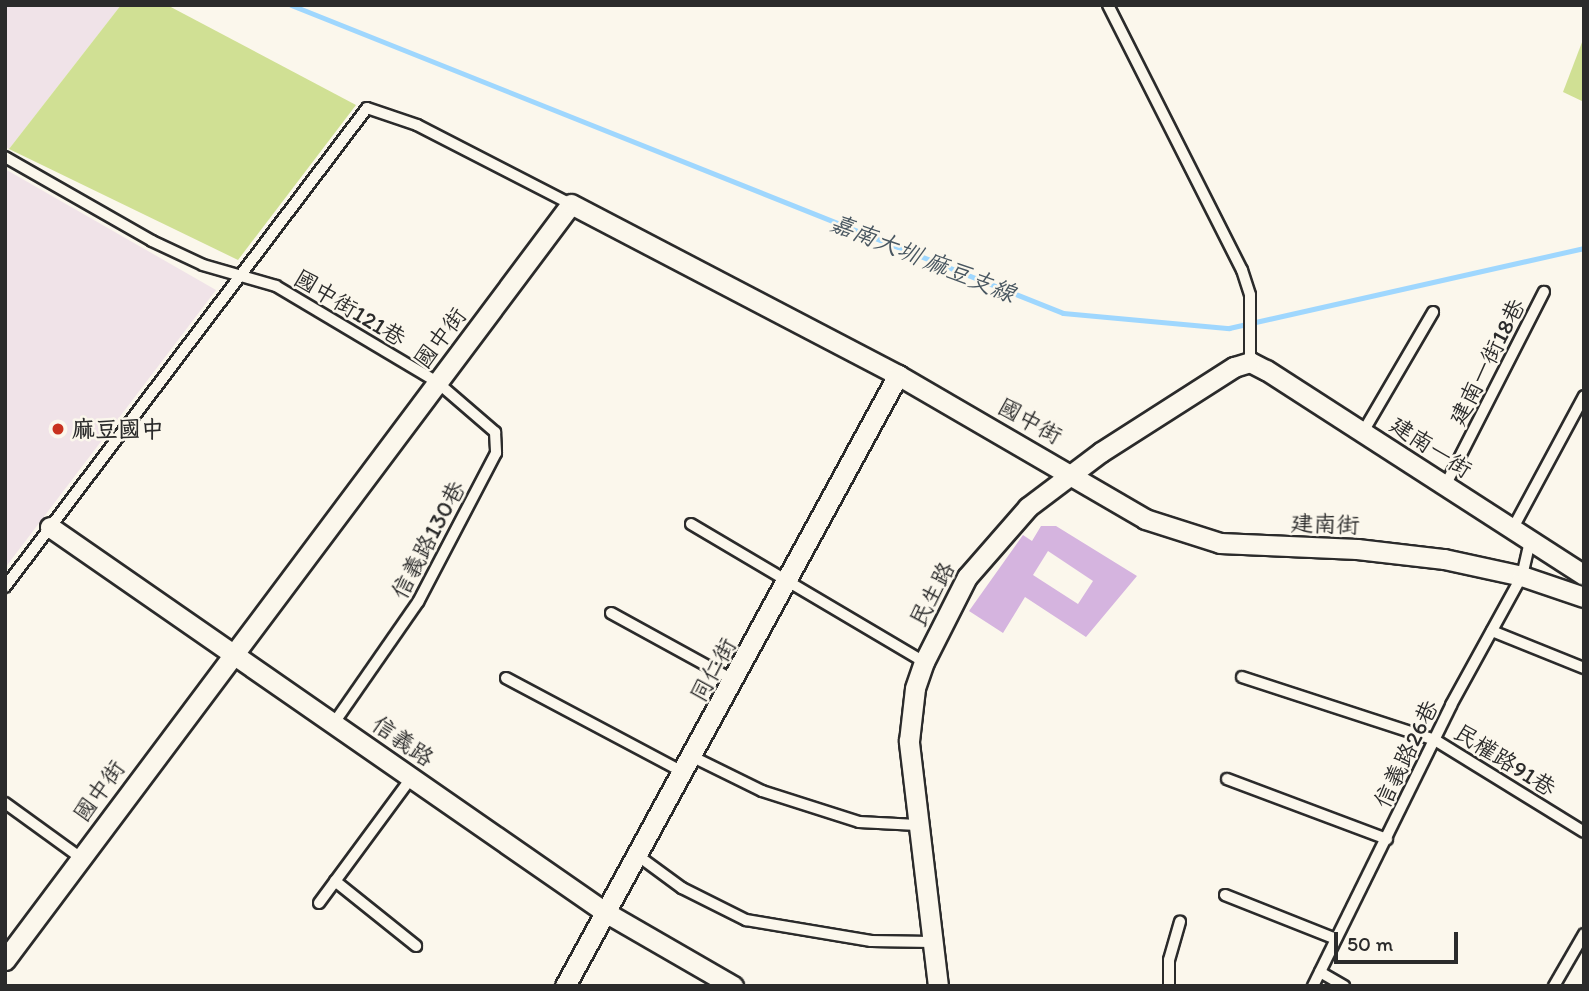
<!DOCTYPE html>
<meta charset="utf-8">
<style>
body{margin:0}
#map{position:relative;width:1589px;height:991px;overflow:hidden;background:#fbf7ec;font-family:Itim,"LXGW WenKai TC",sans-serif}
div>[style]{position:absolute}
[style*='--x']{left:calc(var(--x)*1px);top:calc(var(--y)*1px);width:calc(var(--w)*1px);rotate:calc(var(--a)*1deg)}
.built>*{inset:0;background:#f0e3e8}
.green>*{inset:0;background:#d0e094}
.stream>*{height:5px;margin:-2.5px;padding:0 2.5px;transform-origin:2.5px;border-radius:2.5px;background:#9fd7fe}
.building>*{inset:0;background:#d5b4df}
.roads{filter:drop-shadow(2px 0 #2b2b2b) drop-shadow(-2px 0 #2b2b2b) drop-shadow(0 2px #2b2b2b) drop-shadow(0 -2px #2b2b2b)}
.service>*{height:10px;margin:-5px;padding:0 5px;transform-origin:5px;border-radius:5px;background:#fbf7ec}
.minor>*{height:19px;margin:-9.5px;padding:0 9.5px;transform-origin:9.5px;border-radius:9.5px;background:#fbf7ec}
.dots>*{width:19px;height:19px;translate:-50% -50%;box-sizing:border-box;border:4px solid #fbf7ec;border-radius:50%}
span{translate:-50% -50%;white-space:nowrap;text-align:center;line-height:1.15;-webkit-text-stroke:5px #fbf7ec;paint-order:stroke}
.street-label{font-size:23px;color:#2b2b2b}
.poi-label{font-size:23px;color:#2b2b2b;font-weight:700}
.left{translate:0 -50%;text-align:left}
.water-label{font-size:24px;color:#485660;font-style:italic}
.frame{position:absolute;inset:0;border:7px solid #2b2b2b;pointer-events:none}
.scale{position:absolute;left:1334px;top:932px;width:124px;height:32px;box-sizing:border-box;border:4px solid #2b2b2b;border-top:0;padding-left:9px;font-size:21px;line-height:24px;white-space:nowrap;color:#2b2b2b;-webkit-text-stroke:5px #fbf7ec;paint-order:stroke}
</style>
<div id="map">
<div class="built">
<div style="clip-path:polygon(5px 5px,121px 5px,9px 149px,5px 146px)"></div>
<div style="clip-path:polygon(5px 169px,216px 290px,5px 568px)"></div>
</div>
<div class="green">
<div style="clip-path:polygon(121px 5px,167px 5px,356px 105px,238px 260px,9px 149px)"></div>
<div style="clip-path:polygon(1584px 37px,1584px 102px,1563px 92px)"></div>
</div>
<div class="stream">
<div style="--x:291;--y:5;--w:831;--a:21.75"></div>
<div style="--x:1063;--y:313;--w:167;--a:5.2"></div>
<div style="--x:1229;--y:328;--w:364;--a:-12.7"></div>
</div>
<div class="building">
<div style="clip-path:polygon(evenodd,1041px 526px,1056px 526px,1137px 576px,1086px 637px,1025px 597px,1003px 633px,969px 611px,1023px 535px,1032px 541px,1041px 526px,1048px 551px,1093px 581px,1078px 604px,1033px 575px,1048px 551px)"></div>
</div>
<div class="roads">
<div class="service">
<div style="--x:1108;--y:5;--w:297;--a:63.2"></div>
<div style="--x:1242;--y:270;--w:26;--a:72"></div>
<div style="--x:1250;--y:295;--w:67;--a:90"></div>
<div style="--x:5;--y:157;--w:169;--a:29.7"></div>
<div style="--x:152;--y:241;--w:56;--a:25.2"></div>
<div style="--x:203;--y:265;--w:76;--a:16"></div>
<div style="--x:276;--y:286;--w:187;--a:30.8"></div>
<div style="--x:437;--y:382;--w:77;--a:40.8"></div>
<div style="--x:495;--y:432;--w:21;--a:87"></div>
<div style="--x:496;--y:453;--w:168;--a:117.6"></div>
<div style="--x:418;--y:602;--w:147;--a:124.8"></div>
<div style="--x:1363;--y:432;--w:139;--a:-59.7"></div>
<div style="--x:1445;--y:486;--w:218;--a:-63"></div>
<div style="--x:691;--y:524;--w:271;--a:30.6"></div>
<div style="--x:1513;--y:528;--w:150;--a:-61.7"></div>
<div style="--x:5;--y:587;--w:600;--a:-52.92"></div>
<div style="--x:367;--y:108;--w:53;--a:18.8"></div>
<div style="--x:417;--y:125;--w:173;--a:27.2"></div>
<div style="--x:611;--y:613;--w:139;--a:28.8"></div>
<div style="--x:1492;--y:631;--w:99;--a:21.9"></div>
<div style="--x:1242;--y:677;--w:203;--a:18.1"></div>
<div style="--x:1435;--y:740;--w:175;--a:31.7"></div>
<div style="--x:506;--y:678;--w:200;--a:28"></div>
<div style="--x:693;--y:757;--w:77;--a:26.2"></div>
<div style="--x:762;--y:791;--w:102;--a:17.7"></div>
<div style="--x:859;--y:822;--w:58;--a:3"></div>
<div style="--x:1227;--y:779;--w:171;--a:20.6"></div>
<div style="--x:5;--y:803;--w:94;--a:35.9"></div>
<div style="--x:637;--y:855;--w:56;--a:36.3"></div>
<div style="--x:682;--y:888;--w:72;--a:26.6"></div>
<div style="--x:746;--y:920;--w:127;--a:9.5"></div>
<div style="--x:871;--y:941;--w:61;--a:0.9"></div>
<div style="--x:335;--y:881;--w:104;--a:38.7"></div>
<div style="--x:1225;--y:895;--w:119;--a:21.6"></div>
<div style="--x:319;--y:903;--w:157;--a:-53.6"></div>
<div style="--x:1320;--y:972;--w:28;--a:30"></div>
<div style="--x:1169;--y:986;--w:26;--a:-90"></div>
<div style="--x:1169;--y:960;--w:40;--a:-74"></div>
<div style="--x:1313;--y:986;--w:313;--a:-63.8"></div>
<div style="--x:1451;--y:705;--w:147;--a:-61.2"></div>
<div style="--x:1522;--y:576;--w:39;--a:-77"></div>
<div style="--x:1554;--y:986;--w:60;--a:-60"></div>
</div>
<div class="minor">
<div style="--x:50;--y:527;--w:675;--a:34.75"></div>
<div style="--x:605;--y:912;--w:148;--a:30"></div>
<div style="--x:5;--y:960;--w:944;--a:-53.18"></div>
<div style="--x:571;--y:204;--w:369;--a:27.6"></div>
<div style="--x:898;--y:375;--w:286;--a:30.2"></div>
<div style="--x:1145;--y:519;--w:79;--a:17.7"></div>
<div style="--x:1220;--y:543;--w:137;--a:2.5"></div>
<div style="--x:1357;--y:549;--w:88;--a:6.6"></div>
<div style="--x:1444;--y:559;--w:80;--a:12.3"></div>
<div style="--x:1522;--y:576;--w:65;--a:18.7"></div>
<div style="--x:565;--y:986;--w:696;--a:-61.41"></div>
<div style="--x:938;--y:986;--w:247;--a:-96.8"></div>
<div style="--x:909;--y:741;--w:53;--a:-83.5"></div>
<div style="--x:915;--y:688;--w:28;--a:-71"></div>
<div style="--x:924;--y:662;--w:95;--a:-63.2"></div>
<div style="--x:967;--y:577;--w:93;--a:-48.9"></div>
<div style="--x:1028;--y:507;--w:91;--a:-37"></div>
<div style="--x:1101;--y:452;--w:158;--a:-32.6"></div>
<div style="--x:1234;--y:367;--w:17;--a:-17"></div>
<div style="--x:1250;--y:362;--w:18;--a:27"></div>
<div style="--x:1266;--y:370;--w:378;--a:32.8"></div>
</div>
</div>
<div class="dots">
<div style="left:58px;top:429px;background:#c8321e"></div>
</div>
<div class="street-label">
<span style="left:350px;top:308px;rotate:31deg">國中街121巷</span>
<span style="left:440px;top:338px;rotate:-53deg">國中街</span>
<span style="left:1487px;top:362px;rotate:-63deg">建南一街18巷</span>
<span style="left:1030px;top:421px;rotate:29deg">國中街</span>
<span style="left:1431px;top:447px;rotate:33deg">建南一街</span>
<span style="left:1325px;top:524px;rotate:2deg">建南街</span>
<span style="left:428px;top:540px;rotate:-62deg">信義路130巷</span>
<span style="left:932px;top:594px;rotate:-62deg">民生路</span>
<span style="left:713px;top:670px;rotate:-61deg">同仁街</span>
<span style="left:403px;top:741px;rotate:35deg">信義路</span>
<span style="left:1406px;top:754px;rotate:-64deg">信義路26巷</span>
<span style="left:1505px;top:760px;rotate:32deg">民權路91巷</span>
<span style="left:99px;top:791px;rotate:-54deg">國中街</span>
</div>
<div class="poi-label">
<span class="left" style="left:72px;top:429px">麻豆國中</span>
</div>
<div class="water-label">
<span style="left:923px;top:258px;rotate:22deg">嘉南大圳 麻豆支線</span>
</div>
<div class="frame"></div>
<div class="scale">50 m</div>
</div>
